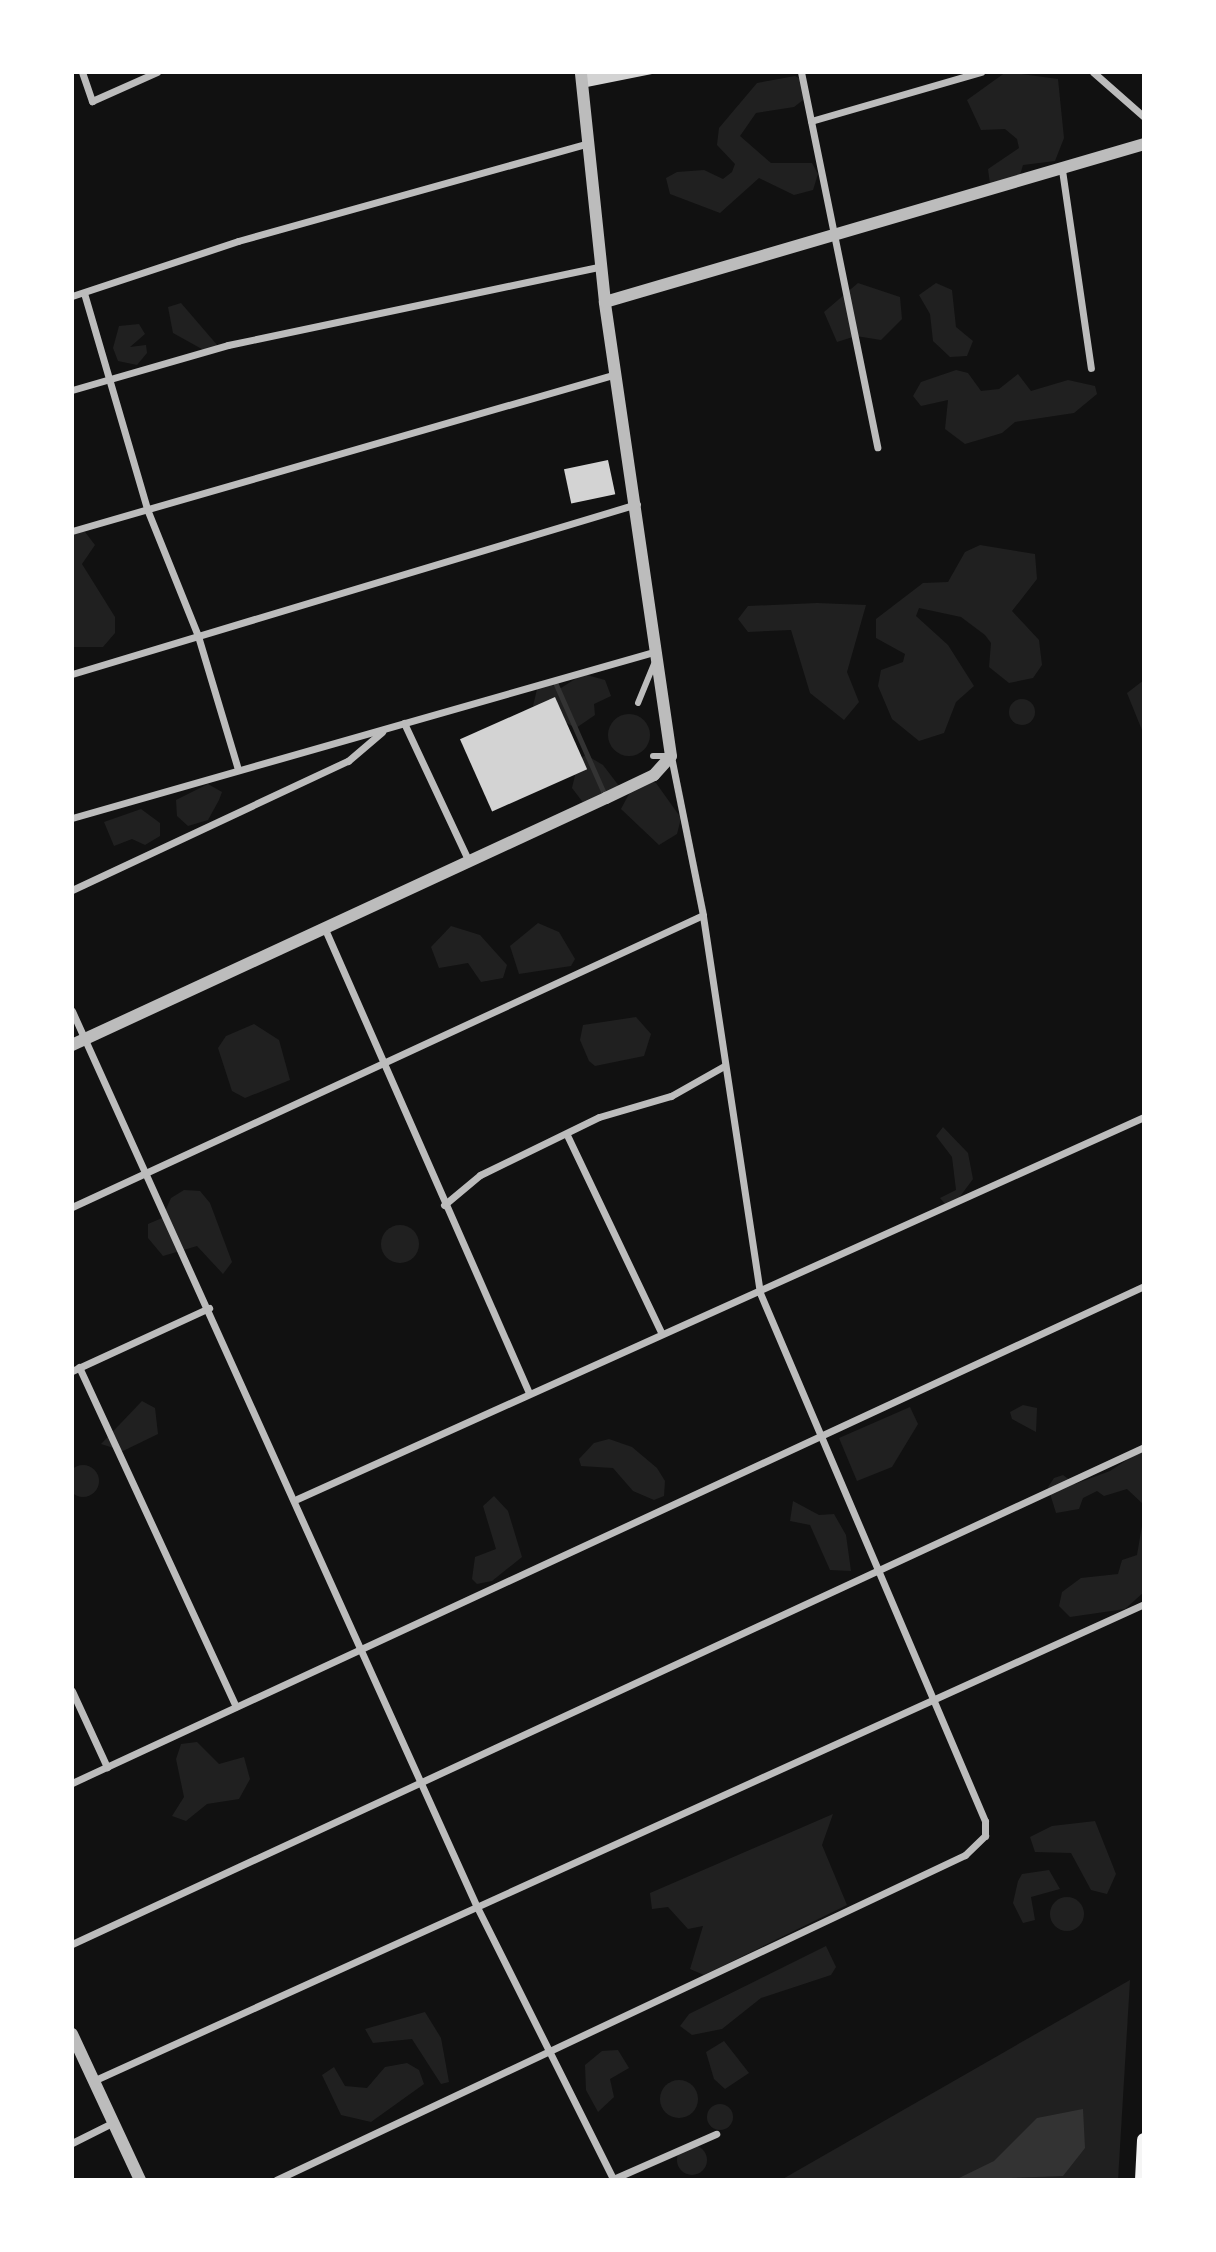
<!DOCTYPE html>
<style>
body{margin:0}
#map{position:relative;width:1216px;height:2252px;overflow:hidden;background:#111;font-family:"Public Sans",sans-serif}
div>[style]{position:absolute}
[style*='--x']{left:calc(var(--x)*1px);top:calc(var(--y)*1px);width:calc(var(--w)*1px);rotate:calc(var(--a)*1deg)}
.green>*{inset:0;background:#202020}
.round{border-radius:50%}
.water>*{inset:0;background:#333}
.stream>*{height:5px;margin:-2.5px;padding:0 2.5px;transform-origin:2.5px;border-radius:2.5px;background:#333}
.building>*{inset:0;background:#d3d3d3;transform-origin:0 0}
.pedestrian>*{height:6px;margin:-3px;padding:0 3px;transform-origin:3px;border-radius:3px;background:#bcbcbc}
.minor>*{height:7px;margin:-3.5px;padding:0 3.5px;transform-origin:3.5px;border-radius:3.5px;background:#bcbcbc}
.tertiary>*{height:12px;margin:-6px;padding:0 6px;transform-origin:6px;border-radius:6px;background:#bcbcbc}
.secondary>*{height:14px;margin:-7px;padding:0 7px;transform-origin:7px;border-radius:7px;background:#f5f5f5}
span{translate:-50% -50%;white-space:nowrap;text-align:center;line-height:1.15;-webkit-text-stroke:5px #fff;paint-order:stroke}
.frame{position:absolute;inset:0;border:74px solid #fff;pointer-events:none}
</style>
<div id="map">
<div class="green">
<div style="clip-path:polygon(1006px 72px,1058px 79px,1064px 138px,1055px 161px,1023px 165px,1018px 182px,990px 184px,988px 169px,1019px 148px,1017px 139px,1005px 129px,981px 130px,967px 100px)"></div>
<div style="clip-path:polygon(795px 76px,806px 82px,807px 97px,794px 107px,756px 113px,740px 136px,771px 163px,812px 163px,818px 174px,813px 190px,794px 195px,759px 178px,720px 213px,670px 194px,666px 178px,677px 172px,704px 170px,723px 179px,732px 172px,735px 164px,717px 145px,719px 128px,757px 83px)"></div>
<div style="clip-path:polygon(858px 283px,900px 297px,902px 319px,881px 340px,856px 336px,837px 342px,824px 312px)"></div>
<div style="clip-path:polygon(936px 283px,952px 290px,956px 327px,973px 341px,967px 356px,950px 357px,933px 341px,930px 314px,919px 295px)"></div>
<div style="clip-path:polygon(181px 303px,218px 346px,209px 353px,173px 333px,168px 307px)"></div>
<div style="clip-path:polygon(139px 324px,145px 334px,130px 347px,146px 345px,147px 353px,137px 365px,118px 361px,113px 348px,119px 326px)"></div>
<div style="clip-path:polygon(956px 370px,968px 373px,981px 391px,999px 389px,1018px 374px,1031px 391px,1068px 380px,1095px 386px,1097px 394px,1074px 413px,1015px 422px,1002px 433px,965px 444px,945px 429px,948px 400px,921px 406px,913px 396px,921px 382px)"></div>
<div style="clip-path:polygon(72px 532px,85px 532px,95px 545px,82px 564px,115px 617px,115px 633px,103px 647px,72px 647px)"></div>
<div style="clip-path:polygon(980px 545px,1035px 554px,1037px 579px,1012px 611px,1039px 640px,1042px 665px,1033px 678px,1009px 683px,989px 667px,991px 643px,985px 635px,961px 617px,919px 608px,916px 616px,948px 645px,974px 686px,956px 702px,944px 733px,919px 741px,892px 719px,878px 686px,881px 670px,903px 662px,905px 654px,876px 638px,876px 619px,923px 583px,948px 582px,965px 552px)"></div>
<div style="clip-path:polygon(817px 603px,866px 605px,847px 672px,859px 702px,844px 720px,810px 693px,791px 630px,748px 632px,738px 619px,748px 606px)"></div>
<div style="clip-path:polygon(583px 674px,605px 680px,611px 696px,594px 704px,595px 715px,576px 728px,533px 706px,539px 681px,561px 688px)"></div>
<div style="clip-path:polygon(1144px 680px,1144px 735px,1127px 693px)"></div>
<div class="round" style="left:1009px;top:699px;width:26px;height:26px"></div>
<div class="round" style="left:608px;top:714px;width:42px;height:42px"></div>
<div style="clip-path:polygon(586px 755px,603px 765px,619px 786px,585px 805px,572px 788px,579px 759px)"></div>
<div style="clip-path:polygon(639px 775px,656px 783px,681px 818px,677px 834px,659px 845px,621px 809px)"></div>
<div style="clip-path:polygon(208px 784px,222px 792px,219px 800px,208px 820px,188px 826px,177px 816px,176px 800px)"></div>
<div style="clip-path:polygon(141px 809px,160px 823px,160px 836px,145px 845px,132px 839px,114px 846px,104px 822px)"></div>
<div style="clip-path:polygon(538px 923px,559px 932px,575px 959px,571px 966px,519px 974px,510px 946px)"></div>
<div style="clip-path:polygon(451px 926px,480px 935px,507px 965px,503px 978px,481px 982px,468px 963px,439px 968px,431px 947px)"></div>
<div style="clip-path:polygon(636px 1017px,651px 1034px,644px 1056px,595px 1066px,589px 1061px,580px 1040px,583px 1025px)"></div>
<div style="clip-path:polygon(254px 1024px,279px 1040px,290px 1080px,245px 1098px,232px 1091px,218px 1048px,226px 1036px)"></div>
<div style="clip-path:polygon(943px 1127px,968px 1153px,973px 1179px,950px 1210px,940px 1198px,956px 1190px,952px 1157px,936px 1136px)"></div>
<div style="clip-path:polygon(184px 1190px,200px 1191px,210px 1203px,232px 1262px,223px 1274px,197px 1246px,163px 1256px,148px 1238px,148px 1224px,162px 1218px,171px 1198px)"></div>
<div class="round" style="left:381px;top:1225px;width:38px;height:38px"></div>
<div style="clip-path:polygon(142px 1401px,155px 1408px,158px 1434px,123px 1451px,101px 1444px)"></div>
<div style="clip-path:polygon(1023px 1405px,1037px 1408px,1036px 1432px,1012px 1419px,1010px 1412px)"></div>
<div style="clip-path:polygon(910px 1407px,918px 1424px,892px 1467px,857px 1481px,839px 1438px)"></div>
<div style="clip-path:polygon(1144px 1433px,1144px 1505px,1127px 1489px,1104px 1496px,1097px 1491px,1083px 1498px,1079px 1509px,1056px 1513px,1048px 1487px,1054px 1478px,1063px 1475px,1075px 1484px,1110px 1471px,1139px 1452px)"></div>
<div style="clip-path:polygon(609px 1439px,632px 1447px,657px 1468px,665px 1481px,664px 1496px,654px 1500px,633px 1491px,613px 1468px,581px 1466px,579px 1459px,594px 1443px)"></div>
<div class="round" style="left:67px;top:1465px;width:32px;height:32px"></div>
<div style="clip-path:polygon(494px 1496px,508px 1511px,522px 1557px,492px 1581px,477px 1584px,472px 1579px,475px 1557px,496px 1549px,483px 1506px)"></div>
<div style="clip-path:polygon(793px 1501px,819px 1515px,834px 1514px,846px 1535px,851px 1571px,830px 1570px,810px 1525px,790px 1521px)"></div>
<div style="clip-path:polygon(1144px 1514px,1144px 1592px,1125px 1609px,1070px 1617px,1059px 1606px,1062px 1592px,1081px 1578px,1118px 1574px,1122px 1560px,1137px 1555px)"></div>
<div style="clip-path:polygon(197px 1742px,219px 1764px,244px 1757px,250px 1779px,239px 1799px,207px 1804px,186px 1821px,172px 1816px,184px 1797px,176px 1759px,181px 1744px)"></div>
<div style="clip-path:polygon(833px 1814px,822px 1845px,847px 1905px,704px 1975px,690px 1969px,703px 1926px,688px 1929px,668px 1907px,652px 1909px,650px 1893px)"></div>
<div style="clip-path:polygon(1095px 1821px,1116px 1874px,1107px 1894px,1091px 1890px,1071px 1853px,1035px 1852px,1030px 1837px,1052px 1826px)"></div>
<div style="clip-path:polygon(1049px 1870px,1060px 1889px,1031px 1897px,1035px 1920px,1023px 1923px,1013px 1903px,1018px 1881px,1022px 1874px)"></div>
<div class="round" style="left:1050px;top:1897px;width:34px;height:34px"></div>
<div style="clip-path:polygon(826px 1946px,836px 1967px,831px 1975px,761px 1998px,722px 2029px,692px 2035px,680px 2026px,689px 2014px)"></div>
<div style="clip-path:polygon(1130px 1980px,1118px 2180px,781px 2180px)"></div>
<div style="clip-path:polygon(425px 2012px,441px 2038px,449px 2082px,441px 2084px,412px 2039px,373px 2043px,365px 2029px)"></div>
<div style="clip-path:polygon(724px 2041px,749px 2073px,725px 2089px,714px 2079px,706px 2052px)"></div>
<div style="clip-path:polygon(618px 2050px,629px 2068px,610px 2079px,614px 2097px,598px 2112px,586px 2090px,585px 2065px,602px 2051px)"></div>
<div style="clip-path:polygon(407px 2063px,419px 2070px,424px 2084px,371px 2122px,341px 2115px,322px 2075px,334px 2067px,345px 2086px,367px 2088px,385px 2067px)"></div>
<div class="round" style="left:660px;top:2080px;width:38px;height:38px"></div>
<div class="round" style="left:707px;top:2104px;width:26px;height:26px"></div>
<div class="round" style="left:677px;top:2145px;width:30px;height:30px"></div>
</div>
<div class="water">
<div style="clip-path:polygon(1083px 2109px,1085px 2148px,1063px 2176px,955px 2180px,994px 2161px,1037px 2118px)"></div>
</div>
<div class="stream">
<div style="--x:554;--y:680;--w:129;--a:66.2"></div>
</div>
<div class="building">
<div style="clip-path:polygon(584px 72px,657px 72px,657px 73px,587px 87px)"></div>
<div style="left:608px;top:460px;width:35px;height:45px;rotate:78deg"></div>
<div style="left:555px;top:697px;width:79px;height:104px;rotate:66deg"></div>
</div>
<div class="pedestrian">
<div style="--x:638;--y:703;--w:42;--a:-67.7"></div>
<div style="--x:653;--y:756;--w:16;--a:0"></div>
</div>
<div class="minor">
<div style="--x:82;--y:72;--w:31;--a:71"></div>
<div style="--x:92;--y:101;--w:71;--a:-24"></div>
<div style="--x:801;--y:72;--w:383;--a:78.5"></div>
<div style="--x:1093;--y:72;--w:68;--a:41.4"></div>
<div style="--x:811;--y:121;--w:177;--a:-16.1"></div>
<div style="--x:1062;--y:170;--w:200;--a:81.7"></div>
<div style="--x:84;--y:293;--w:225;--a:73.7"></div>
<div style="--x:147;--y:509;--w:137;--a:68.1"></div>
<div style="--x:198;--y:636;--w:139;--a:73.3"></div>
<div style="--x:72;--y:296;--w:175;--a:-18.3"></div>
<div style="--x:238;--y:241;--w:365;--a:-15.6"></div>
<div style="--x:72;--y:390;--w:162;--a:-16.1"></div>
<div style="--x:228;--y:345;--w:382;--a:-11.9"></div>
<div style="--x:72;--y:531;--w:566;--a:-16.1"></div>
<div style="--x:72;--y:674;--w:590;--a:-16.75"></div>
<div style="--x:404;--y:723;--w:153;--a:64.9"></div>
<div style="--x:72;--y:818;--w:608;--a:-15.93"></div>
<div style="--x:72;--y:890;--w:305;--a:-25.1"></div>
<div style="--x:348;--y:761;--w:45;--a:-40.5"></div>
<div style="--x:324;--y:927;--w:509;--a:66.25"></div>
<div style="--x:72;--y:1011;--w:983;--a:65.68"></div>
<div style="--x:477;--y:1907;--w:304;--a:63.4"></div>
<div style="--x:567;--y:1135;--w:218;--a:64.5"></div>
<div style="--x:444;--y:1205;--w:47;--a:-39.8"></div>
<div style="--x:480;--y:1175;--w:132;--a:-26"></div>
<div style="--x:599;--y:1117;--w:75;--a:-16.3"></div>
<div style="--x:671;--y:1096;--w:61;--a:-29.5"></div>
<div style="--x:72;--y:1207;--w:695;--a:-24.83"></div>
<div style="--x:79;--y:1367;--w:374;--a:65.2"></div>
<div style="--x:72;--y:1371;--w:151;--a:-24.7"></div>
<div style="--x:297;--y:1499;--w:929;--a:-24.28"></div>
<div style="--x:72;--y:1691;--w:84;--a:65.3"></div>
<div style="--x:72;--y:1783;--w:1182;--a:-24.87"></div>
<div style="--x:72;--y:1944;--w:1182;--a:-24.87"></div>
<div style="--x:93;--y:2081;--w:1154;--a:-24.41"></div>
<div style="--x:72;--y:2143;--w:45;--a:-26.6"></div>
<div style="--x:276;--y:2180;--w:762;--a:-25.25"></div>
<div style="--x:965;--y:1855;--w:28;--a:-44"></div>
<div style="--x:985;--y:1836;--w:15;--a:-90"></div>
<div style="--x:985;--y:1821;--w:574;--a:-113.08"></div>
<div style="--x:760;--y:1293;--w:382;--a:-98.6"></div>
<div style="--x:703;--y:915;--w:162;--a:-101.4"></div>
<div style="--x:611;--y:2180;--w:115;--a:-23.7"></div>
</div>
<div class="tertiary">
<div style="--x:605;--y:302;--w:562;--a:-16.34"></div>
<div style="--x:72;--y:1045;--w:588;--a:-24.82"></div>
<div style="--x:606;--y:798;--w:53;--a:-25.6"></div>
<div style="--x:654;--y:775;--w:25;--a:-48"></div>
<div style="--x:671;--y:756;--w:459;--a:-98.3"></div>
<div style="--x:605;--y:302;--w:231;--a:-96"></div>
<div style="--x:72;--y:2034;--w:161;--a:65"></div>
</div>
<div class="secondary">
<div style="--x:1142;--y:2180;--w:40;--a:-87.1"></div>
</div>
<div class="frame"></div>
</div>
